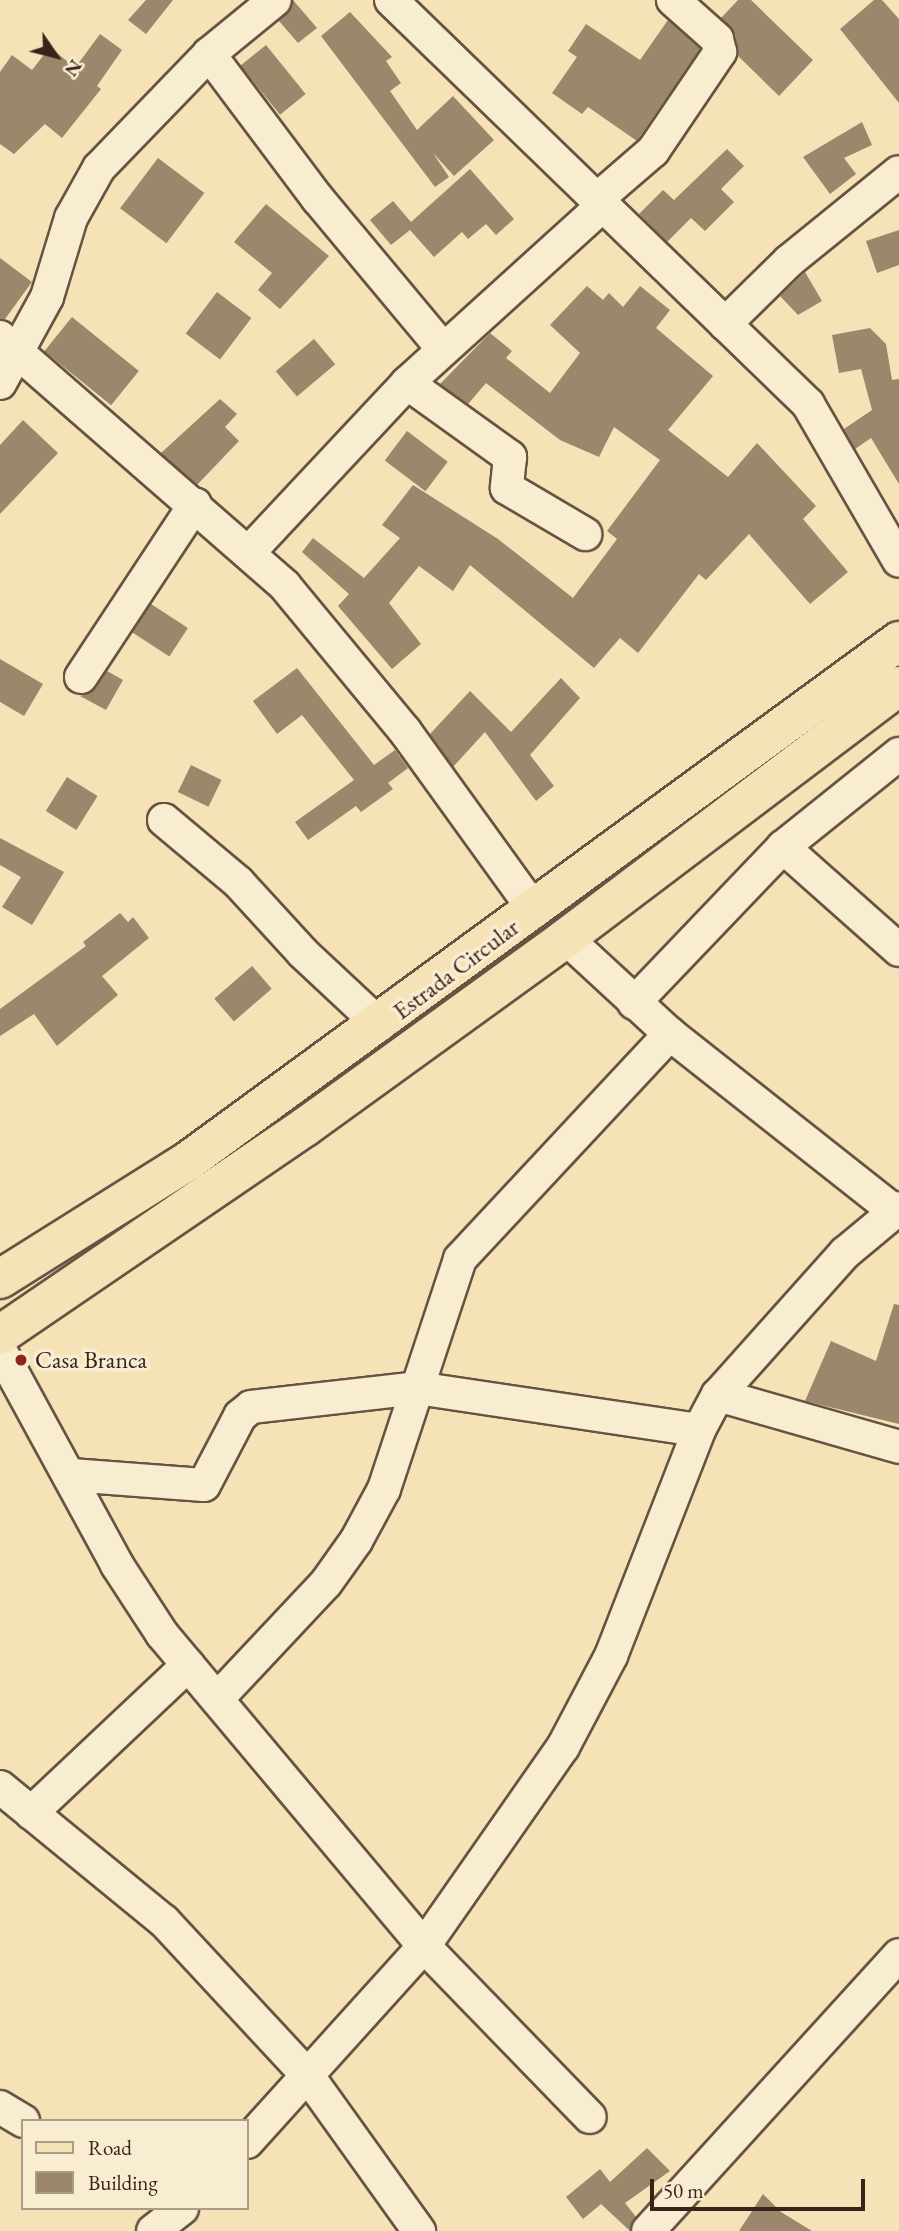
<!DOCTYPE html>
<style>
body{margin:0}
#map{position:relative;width:899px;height:2231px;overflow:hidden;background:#f5e3b7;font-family:"EB Garamond",serif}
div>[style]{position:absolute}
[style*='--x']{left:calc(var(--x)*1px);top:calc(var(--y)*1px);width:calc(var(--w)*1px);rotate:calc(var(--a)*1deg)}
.building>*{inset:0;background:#9a876c;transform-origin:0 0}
.roads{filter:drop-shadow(2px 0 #675342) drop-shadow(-2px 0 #675342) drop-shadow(0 2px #675342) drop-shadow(0 -2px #675342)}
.street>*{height:32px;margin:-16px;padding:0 16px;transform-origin:16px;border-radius:16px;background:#f8edd0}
.primary>*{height:38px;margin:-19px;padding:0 19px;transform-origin:19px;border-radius:19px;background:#f5e3b7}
.dots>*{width:19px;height:19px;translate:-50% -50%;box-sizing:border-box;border:4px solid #f8edd0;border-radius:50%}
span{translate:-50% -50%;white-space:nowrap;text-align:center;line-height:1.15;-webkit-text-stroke:7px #f8edd0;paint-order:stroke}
.street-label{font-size:24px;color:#38231b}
.poi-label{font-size:24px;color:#38231b}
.left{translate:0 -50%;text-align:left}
.legend{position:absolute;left:21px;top:2119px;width:228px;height:91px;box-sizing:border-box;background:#f8edd0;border:2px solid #ab9c88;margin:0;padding:9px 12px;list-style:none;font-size:21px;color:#38231b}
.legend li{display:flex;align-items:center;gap:14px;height:35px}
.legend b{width:35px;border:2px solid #ab9c88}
.north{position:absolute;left:21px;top:21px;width:70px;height:70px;-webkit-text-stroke:5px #f8edd0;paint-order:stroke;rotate:125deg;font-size:19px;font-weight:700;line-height:28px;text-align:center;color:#38231b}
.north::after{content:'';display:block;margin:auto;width:24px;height:32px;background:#38231b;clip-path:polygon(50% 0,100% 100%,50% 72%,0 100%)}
.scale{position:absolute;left:650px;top:2179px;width:215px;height:32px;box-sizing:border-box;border:4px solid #38231b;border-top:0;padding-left:9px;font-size:21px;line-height:24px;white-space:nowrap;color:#38231b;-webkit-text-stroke:5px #f8edd0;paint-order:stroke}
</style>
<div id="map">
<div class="building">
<div style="clip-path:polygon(146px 0,173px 0,146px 34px,128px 20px)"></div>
<div style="clip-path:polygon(293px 0,317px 28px,298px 43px,279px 21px)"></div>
<div style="clip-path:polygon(738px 0,751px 0,813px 60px,779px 96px,738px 56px,735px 34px,721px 18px)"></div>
<div style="clip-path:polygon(874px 0,882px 0,899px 19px,899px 103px,840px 29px)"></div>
<div style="clip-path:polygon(350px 12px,392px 57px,386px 61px,401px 83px,390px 91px,417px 130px,453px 96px,494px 140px,454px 176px,433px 153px,449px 177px,435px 187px,321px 36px)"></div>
<div style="clip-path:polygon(668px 20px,700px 49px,637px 141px,588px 107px,582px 114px,552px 93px,577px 57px,568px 51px,586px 24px,640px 60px)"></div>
<div style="clip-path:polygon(100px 34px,122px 50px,97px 86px,101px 89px,62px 138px,45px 124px,14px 154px,0 144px,0 72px,12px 55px,32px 70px,50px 47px,75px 68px)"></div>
<div style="left:266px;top:45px;width:63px;height:33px;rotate:51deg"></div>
<div style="clip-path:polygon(862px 122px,872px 145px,844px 158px,856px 174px,830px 194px,803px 157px)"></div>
<div style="clip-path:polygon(727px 149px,744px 166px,721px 189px,734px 202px,705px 231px,691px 218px,667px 242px,639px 214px,663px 190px,674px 200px)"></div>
<div style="left:158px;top:158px;width:58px;height:63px;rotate:37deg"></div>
<div style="clip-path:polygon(470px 169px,514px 219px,496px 235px,486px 224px,468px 239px,462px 232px,434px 257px,410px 230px,391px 245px,370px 220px,393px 201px,411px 222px)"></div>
<div style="clip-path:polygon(266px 204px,329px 256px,280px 309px,258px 290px,272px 273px,234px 242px)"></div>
<div style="clip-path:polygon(899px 230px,899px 265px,877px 273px,866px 241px)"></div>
<div style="clip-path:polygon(0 258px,32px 282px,5px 319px,0 319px)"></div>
<div style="clip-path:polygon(805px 272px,822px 301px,798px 315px,780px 296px)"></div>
<div style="clip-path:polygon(587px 286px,603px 300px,609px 293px,623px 307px,640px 286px,670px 310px,656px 328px,713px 376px,668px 430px,728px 477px,757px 443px,816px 506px,803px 519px,848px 572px,810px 604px,749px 534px,706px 580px,699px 574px,638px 653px,620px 638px,594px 668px,470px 565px,453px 591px,419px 566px,389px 603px,421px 644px,392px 669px,338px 606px,349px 594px,302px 552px,313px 538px,364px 578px,400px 538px,382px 525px,413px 485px,498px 539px,573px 598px,617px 539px,607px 531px,660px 460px,614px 427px,599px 457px,560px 440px,486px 383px,468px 404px,440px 384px,490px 333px,512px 351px,506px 358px,550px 393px,580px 353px,550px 325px)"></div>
<div style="left:217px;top:292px;width:43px;height:52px;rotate:37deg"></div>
<div style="left:72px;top:317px;width:86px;height:44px;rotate:39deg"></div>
<div style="clip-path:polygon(870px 328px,886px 344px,892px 380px,899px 379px,899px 484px,871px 438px,855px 449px,844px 429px,872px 410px,861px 369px,839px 373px,832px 335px)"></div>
<div style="left:314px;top:339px;width:33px;height:50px;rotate:50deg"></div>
<div style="clip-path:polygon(220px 399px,237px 414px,225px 427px,239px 441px,197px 485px,161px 453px)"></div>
<div style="clip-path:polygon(23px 420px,58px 453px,0 514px,0 445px)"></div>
<div style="left:407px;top:431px;width:51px;height:37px;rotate:37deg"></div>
<div style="left:151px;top:604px;width:44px;height:34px;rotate:33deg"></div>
<div style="clip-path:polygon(0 659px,43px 684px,24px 716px,0 702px)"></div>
<div style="clip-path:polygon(297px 668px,374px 765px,395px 750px,408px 768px,388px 783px,393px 789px,361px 812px,356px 806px,308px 840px,295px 822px,354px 780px,302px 715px,277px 734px,253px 701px)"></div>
<div style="clip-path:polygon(107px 671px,123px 680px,106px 710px,80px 696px,96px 688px)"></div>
<div style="clip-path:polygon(561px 678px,580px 698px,530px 755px,554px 786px,536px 801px,485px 732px,453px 767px,430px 734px,470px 691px,511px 732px)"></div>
<div style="left:191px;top:765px;width:34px;height:30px;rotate:26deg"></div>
<div style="left:67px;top:777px;width:36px;height:40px;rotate:32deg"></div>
<div style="clip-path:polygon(0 838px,64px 872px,32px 925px,2px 907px,21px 877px,0 865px)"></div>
<div style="clip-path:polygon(120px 913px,128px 922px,133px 917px,149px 938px,102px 976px,118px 995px,57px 1046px,34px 1014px,0 1036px,0 1009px,86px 946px,83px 942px)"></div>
<div style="left:252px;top:966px;width:30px;height:50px;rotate:49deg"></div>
<div style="clip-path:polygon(894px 1304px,899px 1305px,899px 1424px,805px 1401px,831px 1341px,876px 1361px)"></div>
<div style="clip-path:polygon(647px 2148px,670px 2171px,625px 2203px,636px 2217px,630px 2231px,601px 2204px,583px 2219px,566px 2197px,600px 2169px,610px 2182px)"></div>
<div style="clip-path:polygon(763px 2194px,781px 2212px,812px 2231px,739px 2231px)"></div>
</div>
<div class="roads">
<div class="street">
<div style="--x:391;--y:0;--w:581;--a:44.09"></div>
<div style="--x:808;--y:404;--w:181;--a:59.9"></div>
<div style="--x:209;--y:54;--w:181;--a:53.1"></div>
<div style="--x:318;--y:199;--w:195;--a:50.2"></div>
<div style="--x:595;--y:201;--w:77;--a:-40.8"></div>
<div style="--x:653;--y:151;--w:120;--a:-55.9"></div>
<div style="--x:720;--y:52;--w:13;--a:-103"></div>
<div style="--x:717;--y:39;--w:59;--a:-138.4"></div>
<div style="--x:725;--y:324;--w:90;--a:-44.5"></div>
<div style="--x:789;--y:261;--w:141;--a:-39"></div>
<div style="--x:0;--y:337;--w:378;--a:41.1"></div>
<div style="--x:285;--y:586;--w:188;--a:50.4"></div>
<div style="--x:405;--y:731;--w:221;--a:54.2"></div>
<div style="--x:0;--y:383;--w:98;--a:-61.3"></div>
<div style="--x:47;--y:297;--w:83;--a:-73.1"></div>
<div style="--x:71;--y:218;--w:57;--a:-60.8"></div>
<div style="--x:99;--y:168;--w:158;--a:-46"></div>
<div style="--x:209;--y:54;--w:85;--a:-39.3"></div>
<div style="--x:407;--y:383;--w:127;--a:35.7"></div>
<div style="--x:510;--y:457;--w:31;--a:96"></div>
<div style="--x:507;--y:488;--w:91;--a:30.5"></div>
<div style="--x:250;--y:551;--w:230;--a:-46.9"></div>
<div style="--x:407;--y:383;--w:262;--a:-42.2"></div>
<div style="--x:81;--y:677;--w:207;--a:-56.6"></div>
<div style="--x:164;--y:820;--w:97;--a:40"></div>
<div style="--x:238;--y:882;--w:96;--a:47.5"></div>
<div style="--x:303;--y:953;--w:105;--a:43.1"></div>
<div style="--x:783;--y:847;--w:155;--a:41.6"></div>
<div style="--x:566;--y:938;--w:142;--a:42.7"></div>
<div style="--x:670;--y:1034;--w:285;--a:38.3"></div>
<div style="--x:634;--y:1003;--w:216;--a:-46.3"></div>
<div style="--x:783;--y:847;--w:149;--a:-38.7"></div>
<div style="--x:0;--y:1350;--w:245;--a:61.4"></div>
<div style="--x:117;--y:1565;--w:82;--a:56.9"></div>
<div style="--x:162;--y:1634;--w:407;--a:50"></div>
<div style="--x:424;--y:1946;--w:238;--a:45.9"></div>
<div style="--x:718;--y:1395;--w:188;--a:16"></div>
<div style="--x:71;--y:1475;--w:133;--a:4.3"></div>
<div style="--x:204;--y:1485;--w:78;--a:-62.4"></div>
<div style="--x:240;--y:1416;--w:14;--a:-39"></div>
<div style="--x:251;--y:1407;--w:167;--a:-6.5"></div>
<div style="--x:417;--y:1388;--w:285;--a:8.5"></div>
<div style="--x:217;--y:1699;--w:159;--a:-46.8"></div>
<div style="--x:326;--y:1583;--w:52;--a:-54.5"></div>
<div style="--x:356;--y:1541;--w:59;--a:-61.7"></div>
<div style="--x:384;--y:1489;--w:242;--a:-71.7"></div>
<div style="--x:460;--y:1259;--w:308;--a:-47"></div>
<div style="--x:0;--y:1787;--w:212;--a:39.3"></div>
<div style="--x:164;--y:1921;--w:212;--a:47.1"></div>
<div style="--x:308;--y:2076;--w:191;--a:54.4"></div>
<div style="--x:31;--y:1813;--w:216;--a:-43.3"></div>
<div style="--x:0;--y:2107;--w:27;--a:31"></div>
<div style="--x:247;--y:2142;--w:264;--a:-47.9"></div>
<div style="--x:424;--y:1946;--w:243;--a:-55.1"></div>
<div style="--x:563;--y:1747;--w:103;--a:-62.2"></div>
<div style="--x:611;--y:1656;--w:243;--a:-68.7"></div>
<div style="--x:699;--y:1430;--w:40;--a:-62"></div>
<div style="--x:718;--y:1395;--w:191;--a:-48.2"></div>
<div style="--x:845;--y:1253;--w:70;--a:-39.8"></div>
<div style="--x:153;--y:2231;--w:37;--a:-38"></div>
<div style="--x:648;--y:2231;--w:373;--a:-47.7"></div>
</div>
<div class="primary">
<div style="--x:0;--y:1279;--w:222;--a:-32.1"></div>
<div style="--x:188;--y:1161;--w:881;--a:-36.18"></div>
<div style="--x:0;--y:1335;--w:369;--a:-34.3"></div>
<div style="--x:305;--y:1127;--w:322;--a:-35.9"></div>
<div style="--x:566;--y:938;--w:418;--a:-37.1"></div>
</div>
</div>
<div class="dots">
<div style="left:21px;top:1360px;background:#8f2418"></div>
</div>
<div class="street-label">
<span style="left:456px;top:969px;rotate:-37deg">Estrada Circular</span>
</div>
<div class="poi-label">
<span class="left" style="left:35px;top:1360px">Casa Branca</span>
</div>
<ul class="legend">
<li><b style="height:9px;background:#f5e3b7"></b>Road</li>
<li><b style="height:19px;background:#9a876c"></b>Building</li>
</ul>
<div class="north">N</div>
<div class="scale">50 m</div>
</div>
